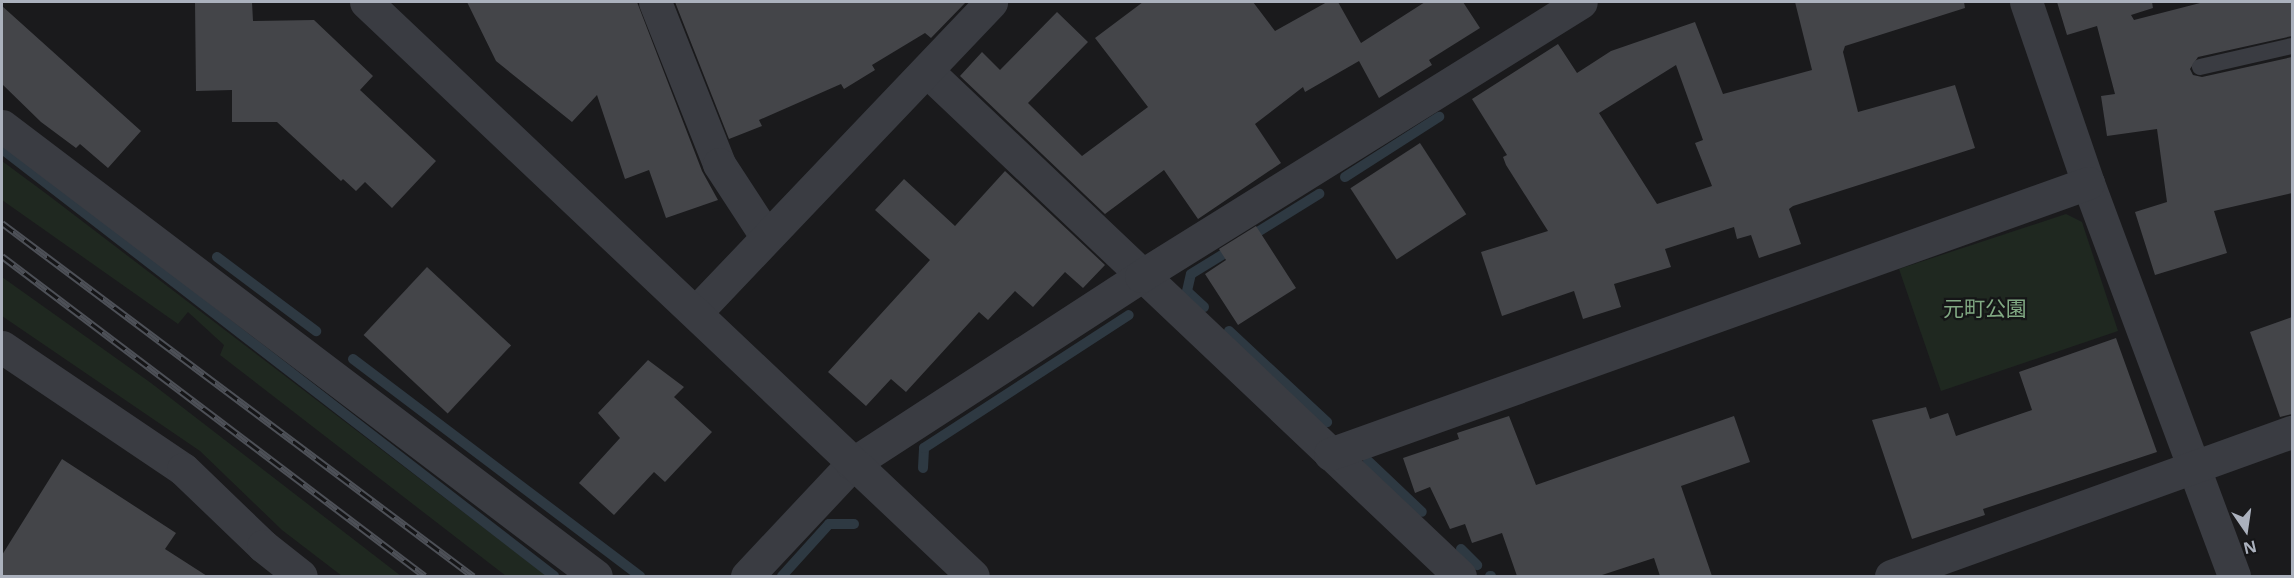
<!DOCTYPE html>
<meta charset="utf-8">
<style>
body{margin:0}
#map{position:relative;width:2294px;height:578px;overflow:hidden;background:#1a1a1c;font-family:"Noto Sans","Noto Sans JP",sans-serif}
div>[style]{position:absolute}
[style*='--x']{left:calc(var(--x)*1px);top:calc(var(--y)*1px);width:calc(var(--w)*1px);rotate:calc(var(--a)*1deg)}
.green>*{inset:0;background:#1f2820}
.stream>*{height:10px;margin:-5px;padding:0 5px;transform-origin:5px;border-radius:5px;background:#2e3942}
.building>*{inset:0;background:#444549;transform-origin:0 0}
.service>*{height:16px;margin:-8px;padding:0 8px;transform-origin:8px;border-radius:8px;background:#3a3c42}
.minor>*{height:33px;margin:-16.5px;padding:0 16.5px;transform-origin:16.5px;border-radius:16.5px;background:#3a3c42}
.tertiary>*{height:33px;margin:-16.5px;padding:0 16.5px;transform-origin:16.5px;border-radius:16.5px;background:#3a3c42}
.rail>*{height:7px;margin-top:-3.5px;transform-origin:0;background:repeating-linear-gradient(90deg,#151517 0 14px,#4d5057 0 28px);box-sizing:border-box;border-block:2px solid #4d5057}
span{translate:-50% -50%;white-space:nowrap;text-align:center;line-height:1.15;-webkit-text-stroke:4.5px #151517;paint-order:stroke}
.park-label{font-size:21px;color:#81a983}
.frame{position:absolute;inset:0;border:3px solid #abb1bd;pointer-events:none}
.north{position:absolute;left:2216px;top:500px;width:60px;height:60px;-webkit-text-stroke:4px #151517;paint-order:stroke;rotate:167deg;font-size:16px;font-weight:700;line-height:24px;text-align:center;color:#abb1bd}
.north::after{content:'';display:block;margin:auto;width:21px;height:27px;background:#abb1bd;clip-path:polygon(50% 0,100% 100%,50% 72%,0 100%)}
</style>
<div id="map">
<div class="green">
<div style="clip-path:polygon(2px 161px,48px 195px,547px 576px,506px 576px,220px 355px,224px 345px,188px 312px,178px 324px,2px 200px)"></div>
<div style="clip-path:polygon(2066px 214px,2082px 222px,2118px 331px,1941px 391px,1899px 269px)"></div>
<div style="clip-path:polygon(2px 277px,151px 383px,401px 576px,342px 576px,282px 530px,200px 451px,2px 316px)"></div>
</div>
<div class="stream">
<div style="--x:2;--y:149;--w:698;--a:37.72"></div>
<div style="--x:1345;--y:177;--w:112;--a:-32.6"></div>
<div style="--x:1248;--y:238;--w:84;--a:-31.8"></div>
<div style="--x:217;--y:257;--w:124;--a:36.8"></div>
<div style="--x:1204;--y:307;--w:23;--a:-137"></div>
<div style="--x:1187;--y:291;--w:17;--a:-77"></div>
<div style="--x:1191;--y:274;--w:52;--a:-31.5"></div>
<div style="--x:1229;--y:331;--w:134;--a:42.9"></div>
<div style="--x:353;--y:359;--w:360;--a:37.1"></div>
<div style="--x:1368;--y:461;--w:74;--a:43.4"></div>
<div style="--x:923;--y:468;--w:20;--a:-87"></div>
<div style="--x:924;--y:448;--w:244;--a:-33"></div>
<div style="--x:1461;--y:549;--w:23;--a:45"></div>
<div style="--x:782;--y:576;--w:70;--a:-47.9"></div>
<div style="--x:829;--y:524;--w:25;--a:0"></div>
<div style="--x:1490;--y:576;--w:1;--a:0"></div>
</div>
<div class="building">
<div style="clip-path:polygon(195px 2px,252px 2px,253px 21px,314px 20px,373px 76px,360px 90px,436px 161px,392px 208px,365px 182px,356px 191px,343px 179px,341px 181px,277px 122px,232px 122px,232px 90px,196px 91px)"></div>
<div style="clip-path:polygon(467px 2px,637px 2px,702px 171px,718px 200px,666px 218px,649px 170px,625px 179px,597px 95px,572px 122px,496px 61px)"></div>
<div style="clip-path:polygon(675px 2px,966px 2px,931px 38px,925px 33px,872px 65px,875px 70px,844px 89px,841px 84px,759px 120px,762px 126px,729px 139px)"></div>
<div style="clip-path:polygon(1143px 2px,1253px 2px,1275px 31px,1327px 2px,1338px 2px,1361px 43px,1425px 2px,1463px 2px,1480px 28px,1429px 60px,1432px 65px,1379px 98px,1359px 61px,1305px 92px,1303px 87px,1255px 124px,1281px 163px,1198px 219px,1164px 170px,1105px 214px,960px 76px,982px 52px,1000px 70px,1057px 12px,1088px 42px,1028px 103px,1082px 156px,1148px 107px,1095px 38px)"></div>
<div style="clip-path:polygon(evenodd,1795px 2px,1964px 2px,1965px 8px,1845px 46px,1843px 52px,1858px 112px,1955px 85px,1975px 148px,1793px 206px,1789px 209px,1801px 244px,1759px 258px,1751px 235px,1737px 239px,1734px 227px,1665px 249px,1671px 267px,1614px 284px,1621px 307px,1583px 319px,1574px 291px,1502px 316px,1481px 252px,1548px 231px,1506px 165px,1503px 157px,1507px 155px,1472px 99px,1558px 44px,1577px 73px,1611px 51px,1695px 22px,1723px 94px,1812px 70px,1795px 2px,1676px 65px,1703px 140px,1695px 143px,1712px 186px,1657px 204px,1599px 113px,1676px 65px)"></div>
<div style="clip-path:polygon(2057px 2px,2152px 2px,2153px 8px,2131px 15px,2134px 20px,2204px 2px,2292px 2px,2292px 36px,2198px 57px,2190px 69px,2193px 75px,2202px 77px,2292px 57px,2292px 193px,2214px 211px,2227px 253px,2155px 275px,2135px 212px,2167px 202px,2157px 129px,2107px 136px,2101px 96px,2115px 94px,2097px 26px,2067px 35px)"></div>
<div style="clip-path:polygon(2px 6px,141px 131px,108px 168px,80px 144px,76px 148px,41px 122px,2px 84px)"></div>
<div style="left:1420px;top:143px;width:85px;height:83px;rotate:57deg"></div>
<div style="clip-path:polygon(1005px 171px,1105px 265px,1083px 288px,1065px 272px,1033px 307px,1015px 291px,988px 320px,979px 312px,906px 392px,891px 379px,866px 406px,828px 372px,930px 260px,875px 210px,904px 179px,955px 226px)"></div>
<div style="clip-path:polygon(1256px 226px,1296px 288px,1238px 325px,1205px 274px,1226px 260px,1219px 249px)"></div>
<div style="left:427px;top:267px;width:115px;height:93px;rotate:43deg"></div>
<div style="clip-path:polygon(2292px 317px,2292px 414px,2280px 417px,2250px 332px)"></div>
<div style="clip-path:polygon(2116px 338px,2157px 452px,1983px 509px,1985px 515px,1912px 539px,1872px 420px,1926px 407px,1930px 419px,1948px 413px,1956px 436px,1988px 425px,2032px 410px,2019px 372px)"></div>
<div style="clip-path:polygon(648px 360px,684px 387px,674px 397px,712px 432px,665px 482px,654px 472px,614px 515px,579px 483px,620px 438px,598px 413px)"></div>
<div style="clip-path:polygon(1509px 416px,1536px 485px,1734px 416px,1750px 462px,1681px 486px,1712px 576px,1660px 576px,1654px 558px,1599px 576px,1517px 576px,1502px 533px,1472px 543px,1465px 524px,1450px 529px,1430px 487px,1415px 493px,1403px 458px,1459px 439px,1457px 433px)"></div>
<div style="clip-path:polygon(62px 459px,176px 533px,165px 549px,207px 576px,2px 576px,2px 555px)"></div>
</div>
<div class="service">
<div style="--x:2200;--y:67;--w:94;--a:-12.9"></div>
</div>
<div class="minor">
<div style="--x:655;--y:2;--w:174;--a:68.4"></div>
<div style="--x:719;--y:164;--w:86;--a:56.9"></div>
<div style="--x:2026;--y:2;--w:191;--a:71.1"></div>
<div style="--x:2088;--y:183;--w:419;--a:69.6"></div>
<div style="--x:927;--y:71;--w:734;--a:43.45"></div>
<div style="--x:2;--y:126;--w:745;--a:37.15"></div>
<div style="--x:696;--y:312;--w:428;--a:-46.4"></div>
<div style="--x:2;--y:347;--w:218;--a:34"></div>
<div style="--x:183;--y:469;--w:111;--a:43.9"></div>
<div style="--x:263;--y:546;--w:48;--a:38.3"></div>
<div style="--x:1330;--y:454;--w:805;--a:-19.67"></div>
<div style="--x:747;--y:576;--w:154;--a:-46.8"></div>
<div style="--x:852;--y:464;--w:345;--a:-33"></div>
<div style="--x:1141;--y:276;--w:518;--a:-31.91"></div>
<div style="--x:1891;--y:576;--w:426;--a:-19.8"></div>
</div>
<div class="tertiary">
<div style="--x:366;--y:2;--w:835;--a:43.4"></div>
</div>
<div class="rail">
<div style="--x:2;--y:223;--w:589;--a:36.85"></div>
<div style="--x:2;--y:256;--w:530;--a:37.11"></div>
</div>
<div class="park-label">
<span style="left:1985px;top:308px">元町公園</span>
</div>
<div class="frame"></div>
<div class="north">N</div>
</div>
